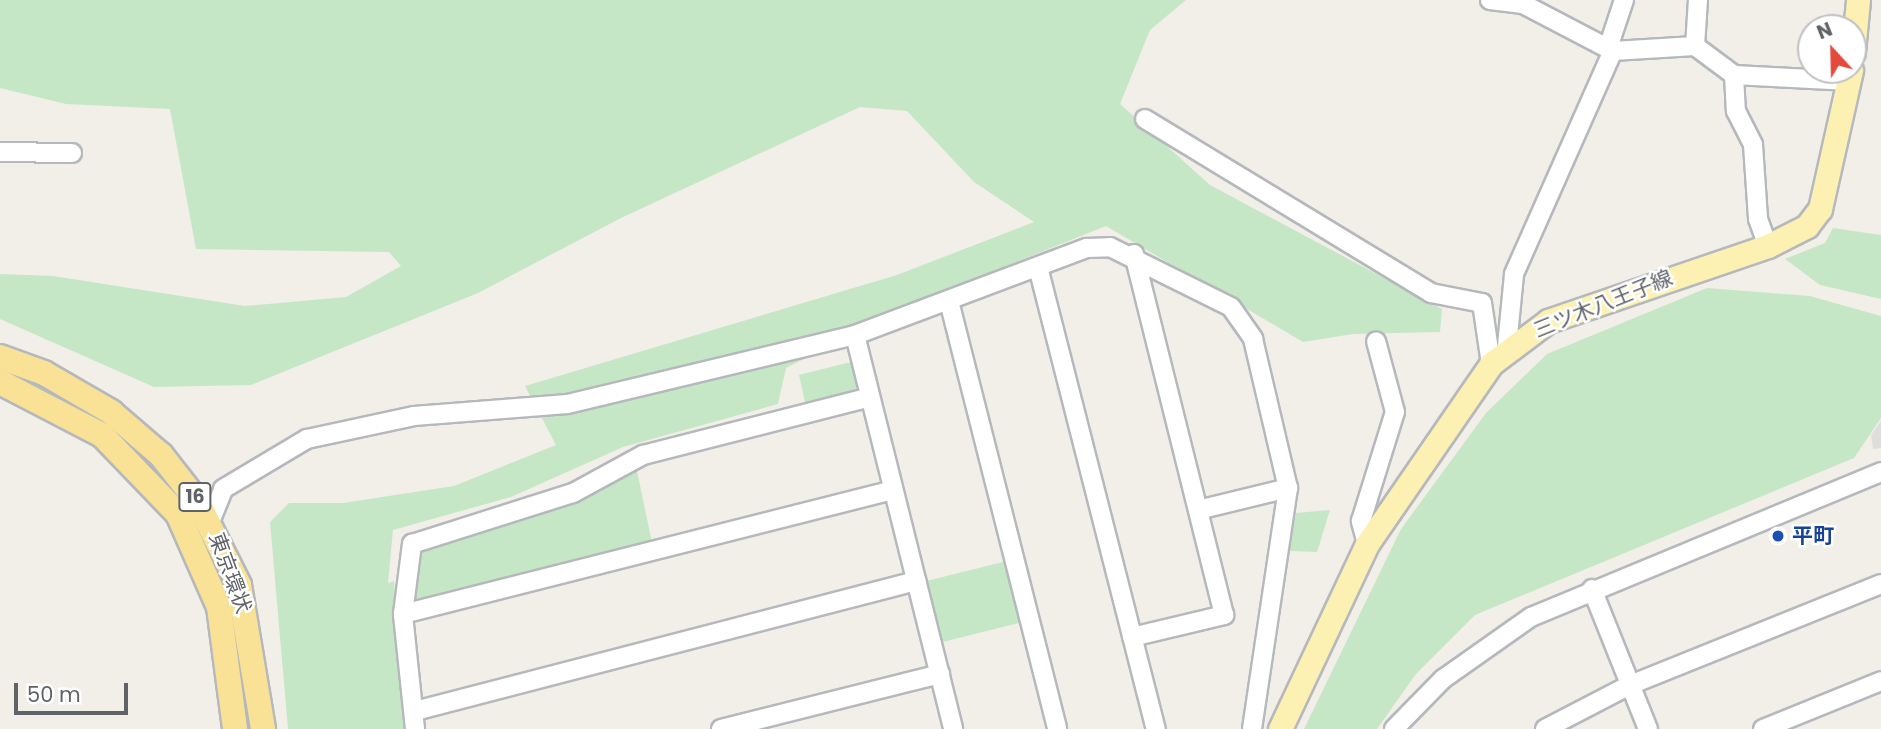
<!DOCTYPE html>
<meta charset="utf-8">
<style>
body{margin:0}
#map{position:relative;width:1881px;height:729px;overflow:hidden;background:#f1efe8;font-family:Poppins,"Noto Sans JP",sans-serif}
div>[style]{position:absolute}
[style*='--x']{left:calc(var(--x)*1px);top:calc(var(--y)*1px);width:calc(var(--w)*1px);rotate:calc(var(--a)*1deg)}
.industrial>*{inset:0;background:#e0deda}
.green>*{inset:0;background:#c6e7c6;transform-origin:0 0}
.roads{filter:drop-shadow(2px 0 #b5b8bc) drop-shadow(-2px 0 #b5b8bc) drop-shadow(0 2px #b5b8bc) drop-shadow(0 -2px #b5b8bc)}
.minor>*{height:18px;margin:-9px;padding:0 9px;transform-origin:9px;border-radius:9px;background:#fff}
.major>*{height:23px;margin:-11.5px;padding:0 11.5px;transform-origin:11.5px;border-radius:11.5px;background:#fcf1b2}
.highway>*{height:24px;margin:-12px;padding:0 12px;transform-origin:12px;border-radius:12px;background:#f9e196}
.dots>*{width:19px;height:19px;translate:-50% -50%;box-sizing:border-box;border:4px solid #fff;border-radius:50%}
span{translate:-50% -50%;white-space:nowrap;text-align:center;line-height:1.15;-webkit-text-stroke:5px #fff;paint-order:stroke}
.shield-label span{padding:2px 5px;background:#fff;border:2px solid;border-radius:5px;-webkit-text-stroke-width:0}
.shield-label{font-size:19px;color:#5f6368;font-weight:700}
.street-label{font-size:21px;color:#5f6368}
.transit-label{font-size:21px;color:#164399;font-weight:700}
.left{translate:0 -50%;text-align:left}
.north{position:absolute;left:1797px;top:14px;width:70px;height:70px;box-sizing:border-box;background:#fff;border:2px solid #bfc1c3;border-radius:50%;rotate:338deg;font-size:19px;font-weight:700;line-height:28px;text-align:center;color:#5f6368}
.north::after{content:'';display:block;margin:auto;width:24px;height:32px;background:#e44a3b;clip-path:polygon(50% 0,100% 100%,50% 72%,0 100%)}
.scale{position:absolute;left:14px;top:683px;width:114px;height:32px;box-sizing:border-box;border:4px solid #5f6368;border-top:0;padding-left:9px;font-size:21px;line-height:24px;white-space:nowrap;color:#5f6368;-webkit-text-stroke:5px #fff;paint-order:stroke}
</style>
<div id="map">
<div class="industrial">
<div style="clip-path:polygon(1881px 421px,1881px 448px,1873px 449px,1871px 435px)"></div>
</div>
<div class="green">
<div style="clip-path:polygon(0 0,1186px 0,1150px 30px,1120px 104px,1210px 185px,1442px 309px,1440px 332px,1353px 334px,1303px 342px,1106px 226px,921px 300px,786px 368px,778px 404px,623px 447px,511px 497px,393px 530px,388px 583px,394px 581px,404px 729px,288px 729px,270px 522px,289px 503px,343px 503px,454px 486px,556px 445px,525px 386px,897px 275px,1034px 222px,974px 182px,907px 111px,860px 107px,621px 218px,478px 293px,251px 385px,154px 387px,0 319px,0 274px,53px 276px,245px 306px,346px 297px,401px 266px,389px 252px,196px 249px,170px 109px,66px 104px,0 88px)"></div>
<div style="clip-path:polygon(1833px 228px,1881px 235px,1881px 299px,1820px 285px,1785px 259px,1825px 243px)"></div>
<div style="clip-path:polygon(1707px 288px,1810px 296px,1881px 316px,1881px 418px,1854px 458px,1475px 615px,1416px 674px,1377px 729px,1304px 729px,1401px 529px,1486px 413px,1547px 354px)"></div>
<div style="clip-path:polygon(851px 362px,857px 386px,852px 396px,806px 407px,799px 375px)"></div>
<div style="clip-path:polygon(636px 466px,652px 543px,419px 603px,409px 598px,414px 561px,427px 545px,600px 492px)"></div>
<div style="clip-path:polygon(1330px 510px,1317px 552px,1289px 551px,1296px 513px)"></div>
<div style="left:1007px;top:561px;width:63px;height:82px;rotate:76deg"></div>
</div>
<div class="roads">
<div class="minor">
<div style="--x:1490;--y:0;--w:33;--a:7"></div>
<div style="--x:1523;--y:4;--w:102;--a:27.6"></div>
<div style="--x:1613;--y:51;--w:82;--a:-3.5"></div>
<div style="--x:1695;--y:46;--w:49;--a:36.6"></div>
<div style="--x:1734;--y:75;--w:116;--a:3"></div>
<div style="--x:1695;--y:46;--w:46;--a:-86.3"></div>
<div style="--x:1608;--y:48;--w:51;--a:-71.6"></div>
<div style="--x:1734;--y:75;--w:36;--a:87"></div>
<div style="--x:1736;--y:111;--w:38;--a:63"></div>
<div style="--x:1753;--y:145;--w:74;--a:86.1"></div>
<div style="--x:1758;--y:219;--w:29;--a:70"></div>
<div style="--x:1145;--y:119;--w:335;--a:31.3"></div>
<div style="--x:1431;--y:293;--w:52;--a:11.1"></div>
<div style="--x:1482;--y:303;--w:62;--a:81.6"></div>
<div style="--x:0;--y:152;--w:72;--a:0.8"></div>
<div style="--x:1038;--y:267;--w:477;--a:75.7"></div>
<div style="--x:949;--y:301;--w:441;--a:75.8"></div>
<div style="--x:855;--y:335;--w:406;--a:76"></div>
<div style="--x:1507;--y:346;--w:72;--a:-84.4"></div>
<div style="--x:1514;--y:274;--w:244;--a:-66.1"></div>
<div style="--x:1198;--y:510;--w:93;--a:-13.7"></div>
<div style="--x:210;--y:522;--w:35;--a:-68"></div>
<div style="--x:223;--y:489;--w:98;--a:-30.8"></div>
<div style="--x:307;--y:439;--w:109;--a:-12.1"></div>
<div style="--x:414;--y:416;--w:154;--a:-4.5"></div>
<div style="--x:568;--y:404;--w:295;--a:-13.5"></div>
<div style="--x:855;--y:335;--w:248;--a:-20.6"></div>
<div style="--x:1087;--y:248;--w:23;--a:-2"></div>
<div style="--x:1110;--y:247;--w:135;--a:26.4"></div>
<div style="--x:1231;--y:307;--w:39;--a:55"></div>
<div style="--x:1253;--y:339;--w:153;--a:76.8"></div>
<div style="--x:1288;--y:488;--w:244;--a:98.5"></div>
<div style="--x:1367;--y:544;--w:24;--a:-105"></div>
<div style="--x:1361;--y:521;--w:114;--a:-72.7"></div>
<div style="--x:1395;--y:412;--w:73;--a:-105"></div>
<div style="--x:1592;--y:589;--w:151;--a:68.2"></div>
<div style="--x:403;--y:614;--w:505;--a:-14.2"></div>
<div style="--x:1132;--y:637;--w:95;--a:-13.4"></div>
<div style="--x:1224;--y:615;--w:372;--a:-104"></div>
<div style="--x:415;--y:711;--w:518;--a:-14.55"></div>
<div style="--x:415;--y:729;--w:116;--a:-96"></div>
<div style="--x:403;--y:614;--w:71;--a:-82.7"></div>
<div style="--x:412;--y:544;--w:169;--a:-17.6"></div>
<div style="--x:573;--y:493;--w:80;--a:-28.5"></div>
<div style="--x:643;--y:455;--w:234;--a:-14.3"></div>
<div style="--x:721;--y:729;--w:226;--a:-14.1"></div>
<div style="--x:1394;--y:729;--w:70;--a:-45.6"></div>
<div style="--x:1443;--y:679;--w:108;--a:-35.2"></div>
<div style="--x:1531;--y:617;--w:379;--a:-22.5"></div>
<div style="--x:1545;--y:729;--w:96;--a:-27.4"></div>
<div style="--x:1630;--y:685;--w:271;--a:-21.9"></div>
<div style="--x:1763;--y:729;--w:127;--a:-22.1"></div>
</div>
<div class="major">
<div style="--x:1853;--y:52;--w:52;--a:-84.5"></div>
<div style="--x:1280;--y:729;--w:204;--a:-64.8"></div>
<div style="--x:1367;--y:544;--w:219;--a:-55.4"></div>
<div style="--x:1491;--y:364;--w:71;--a:-37"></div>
<div style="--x:1548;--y:321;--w:232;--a:-18.8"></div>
<div style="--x:1768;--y:246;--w:44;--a:-27.1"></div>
<div style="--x:1807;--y:226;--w:21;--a:-53"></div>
<div style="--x:1820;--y:209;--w:142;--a:-77.4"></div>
</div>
<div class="highway">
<div style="--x:0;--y:357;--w:47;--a:20"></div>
<div style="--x:44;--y:373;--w:78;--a:30.2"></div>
<div style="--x:111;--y:412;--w:66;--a:40.7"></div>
<div style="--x:161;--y:455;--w:58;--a:52"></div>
<div style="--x:197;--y:501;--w:94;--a:63.4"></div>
<div style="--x:239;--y:585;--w:146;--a:80.5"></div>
<div style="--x:0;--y:382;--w:115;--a:27.5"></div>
<div style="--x:102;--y:435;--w:110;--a:46.1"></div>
<div style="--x:178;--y:514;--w:102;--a:66.2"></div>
<div style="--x:219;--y:607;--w:123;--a:82.5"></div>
</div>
</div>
<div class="dots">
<div style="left:1778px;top:536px;background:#1a4fb4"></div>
</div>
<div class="shield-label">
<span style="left:195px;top:497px">16</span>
</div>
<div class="street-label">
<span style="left:1603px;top:304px;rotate:-22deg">三ツ木八王子線</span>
<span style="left:230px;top:573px;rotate:70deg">東京環状</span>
</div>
<div class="transit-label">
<span class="left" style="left:1792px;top:536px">平町</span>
</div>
<div class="north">N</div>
<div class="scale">50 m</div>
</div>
